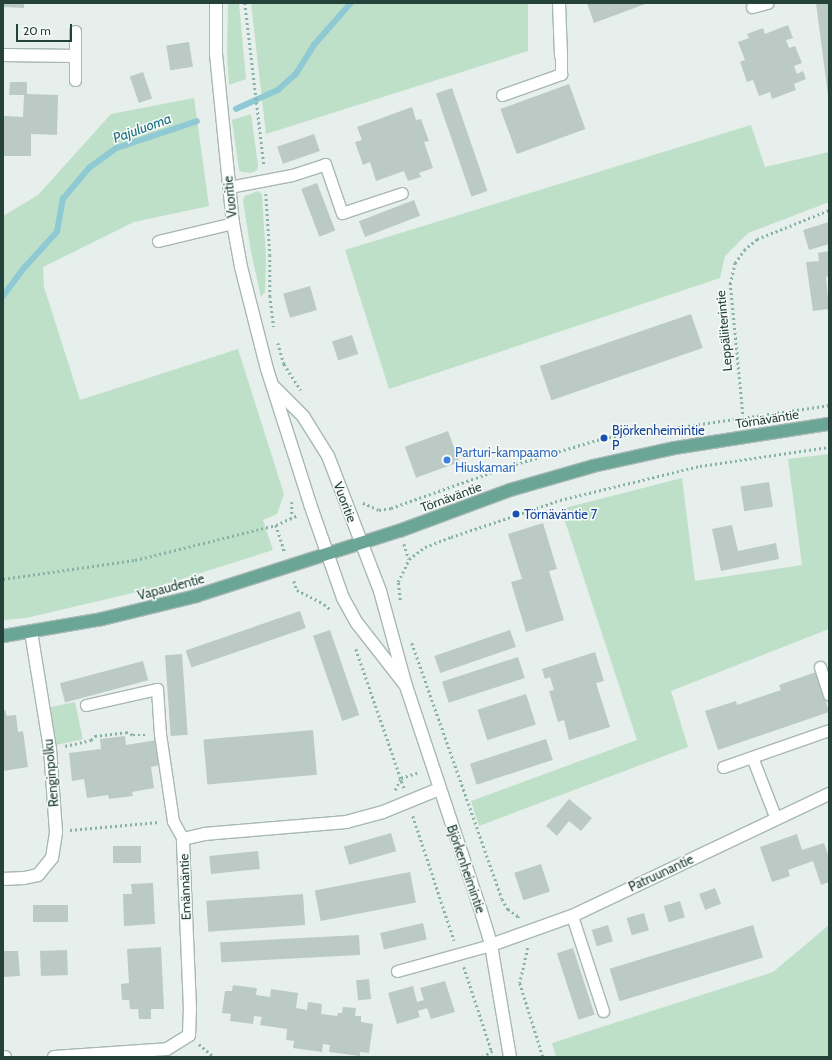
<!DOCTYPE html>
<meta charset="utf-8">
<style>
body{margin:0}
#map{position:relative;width:832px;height:1060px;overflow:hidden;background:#e6efeb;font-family:Cabin,sans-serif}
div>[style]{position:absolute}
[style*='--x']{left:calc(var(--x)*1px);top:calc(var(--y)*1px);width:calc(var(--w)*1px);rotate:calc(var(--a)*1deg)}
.green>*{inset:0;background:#bfe0c8;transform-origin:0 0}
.stream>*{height:5.5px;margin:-2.75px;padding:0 2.75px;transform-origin:2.75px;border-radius:2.75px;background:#8ec9d4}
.building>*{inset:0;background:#bbcac4;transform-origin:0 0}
.path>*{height:2.5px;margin-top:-1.25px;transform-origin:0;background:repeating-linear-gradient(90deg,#86b3a5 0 2px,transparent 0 5px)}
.roads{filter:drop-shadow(1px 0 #a8b8b2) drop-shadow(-1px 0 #a8b8b2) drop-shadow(0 1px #a8b8b2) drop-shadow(0 -1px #a8b8b2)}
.lane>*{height:11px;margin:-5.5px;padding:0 5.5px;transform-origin:5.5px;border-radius:5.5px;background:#fff}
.street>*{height:12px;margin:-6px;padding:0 6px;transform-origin:6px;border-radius:6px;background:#fff}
.secondary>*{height:12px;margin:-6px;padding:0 6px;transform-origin:6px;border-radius:6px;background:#fff}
.primary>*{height:12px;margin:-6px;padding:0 6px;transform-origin:6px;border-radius:6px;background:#6aa596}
.dots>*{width:11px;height:11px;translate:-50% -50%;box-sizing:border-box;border:2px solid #f7fbf9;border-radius:50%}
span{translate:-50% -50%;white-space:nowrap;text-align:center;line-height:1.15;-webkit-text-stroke:3px #f7fbf9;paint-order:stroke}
.street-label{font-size:13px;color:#24423a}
.transit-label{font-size:13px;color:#164399}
.left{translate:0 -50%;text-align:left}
.shop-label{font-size:13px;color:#366cbe}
.water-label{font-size:14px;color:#1c6f80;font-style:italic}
.frame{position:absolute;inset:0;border:4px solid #24423a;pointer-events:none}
.scale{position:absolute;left:16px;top:24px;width:56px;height:18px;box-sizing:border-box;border:2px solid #24423a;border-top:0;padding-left:5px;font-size:12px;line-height:14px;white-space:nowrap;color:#24423a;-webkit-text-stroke:3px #f7fbf9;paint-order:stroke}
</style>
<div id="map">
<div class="green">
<div style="clip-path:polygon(228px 3px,239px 3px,246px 79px,229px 85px,227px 53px)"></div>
<div style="clip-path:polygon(251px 3px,528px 3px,528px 51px,266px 134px)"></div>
<div style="clip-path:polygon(194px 98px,209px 206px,134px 222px,43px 267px,44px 287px,80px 400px,238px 349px,284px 494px,277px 514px,263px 520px,273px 550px,150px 589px,26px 618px,3px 620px,3px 216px,38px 195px,111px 114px)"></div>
<div style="clip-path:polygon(251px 114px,258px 165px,257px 170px,251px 173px,242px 172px,239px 170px,232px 120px)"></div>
<div style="clip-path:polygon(751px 125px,765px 167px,829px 152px,829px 202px,748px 233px,725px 256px,720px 278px,389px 389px,345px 250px)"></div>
<div style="clip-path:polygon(258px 191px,262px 194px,266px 257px,265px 292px,261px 297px,251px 252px,243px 200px,245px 196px)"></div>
<div style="clip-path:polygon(829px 454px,829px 629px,671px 691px,688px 747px,479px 826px,471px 801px,637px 740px,561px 509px,682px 478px,695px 581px,802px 565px,788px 459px)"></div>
<div style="left:75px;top:702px;width:38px;height:28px;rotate:78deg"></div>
<div style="clip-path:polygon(829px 925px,829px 1057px,556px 1057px,552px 1043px,773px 972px)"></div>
</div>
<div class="stream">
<div style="--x:236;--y:109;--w:46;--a:-24.3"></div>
<div style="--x:278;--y:90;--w:24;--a:-42"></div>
<div style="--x:296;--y:74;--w:34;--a:-58"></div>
<div style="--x:314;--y:45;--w:56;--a:-48.6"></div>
<div style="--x:3;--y:296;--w:36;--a:-53"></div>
<div style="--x:25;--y:267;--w:47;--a:-47.6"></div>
<div style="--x:57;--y:232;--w:34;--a:-80"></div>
<div style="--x:63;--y:199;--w:40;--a:-50"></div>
<div style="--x:89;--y:168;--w:34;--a:-36"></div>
<div style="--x:117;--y:148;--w:84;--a:-18.6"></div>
</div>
<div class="building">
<div style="clip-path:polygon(3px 3px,24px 3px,24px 8px,3px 7px)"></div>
<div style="clip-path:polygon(587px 3px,648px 3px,594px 23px)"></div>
<div style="clip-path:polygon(816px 3px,829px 3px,829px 95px,828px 95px)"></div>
<div style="clip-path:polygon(788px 25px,793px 38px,786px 40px,789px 48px,795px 46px,802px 63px,794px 66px,797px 74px,803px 71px,806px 79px,794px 84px,796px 90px,772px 99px,770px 92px,759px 96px,753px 80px,747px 82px,740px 62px,745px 60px,738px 42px,749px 38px,747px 34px,763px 28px,765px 34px)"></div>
<div style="left:189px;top:42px;width:25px;height:23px;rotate:81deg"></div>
<div style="left:143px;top:72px;width:28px;height:14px;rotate:71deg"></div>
<div style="clip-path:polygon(10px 82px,27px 82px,27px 94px,58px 95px,57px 135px,31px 134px,31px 156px,3px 156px,3px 116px,23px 117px,24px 95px,9px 95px)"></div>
<div style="left:569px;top:84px;width:48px;height:73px;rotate:70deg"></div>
<div style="left:452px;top:88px;width:109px;height:17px;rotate:71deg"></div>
<div style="clip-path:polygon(412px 107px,416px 120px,421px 119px,429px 141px,424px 142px,433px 168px,419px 173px,421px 177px,408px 181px,404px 171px,376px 181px,370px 162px,363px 165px,355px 142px,362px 140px,357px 127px)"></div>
<div style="left:314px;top:134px;width:18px;height:39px;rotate:71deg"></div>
<div style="left:317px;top:183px;width:51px;height:17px;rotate:69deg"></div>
<div style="left:414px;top:200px;width:17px;height:59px;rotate:69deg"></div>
<div style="clip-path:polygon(829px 222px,829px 244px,809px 250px,803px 230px)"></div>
<div style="clip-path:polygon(829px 251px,829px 276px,826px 277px,829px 309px,813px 311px,806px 262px,819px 261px,818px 253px)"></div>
<div style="left:310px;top:286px;width:25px;height:28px;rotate:74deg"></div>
<div style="left:691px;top:314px;width:36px;height:160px;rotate:71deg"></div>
<div style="left:352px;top:335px;width:20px;height:21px;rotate:72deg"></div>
<div style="left:448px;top:431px;width:33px;height:46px;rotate:70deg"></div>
<div style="left:769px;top:482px;width:25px;height:29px;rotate:81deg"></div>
<div style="clip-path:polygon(543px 523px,557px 569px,549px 571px,564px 620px,526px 632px,511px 582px,522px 579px,508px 534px)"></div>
<div style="clip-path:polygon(732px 525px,738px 551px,776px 543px,779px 559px,721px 571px,712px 529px)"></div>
<div style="left:300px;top:611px;width:18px;height:121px;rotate:71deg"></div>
<div style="left:330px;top:630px;width:90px;height:18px;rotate:71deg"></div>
<div style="left:510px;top:630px;width:18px;height:80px;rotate:71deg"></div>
<div style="clip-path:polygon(595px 652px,604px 681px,596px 683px,610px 727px,569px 740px,564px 720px,558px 722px,549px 691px,554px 690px,550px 677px,545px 679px,542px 669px)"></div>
<div style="left:182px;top:654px;width:81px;height:17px;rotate:86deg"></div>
<div style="left:518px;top:657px;width:22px;height:80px;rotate:72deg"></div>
<div style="left:143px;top:661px;width:20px;height:86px;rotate:75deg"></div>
<div style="clip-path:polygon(816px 672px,829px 712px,718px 750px,705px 711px,736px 701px,737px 705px,781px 690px,779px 685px)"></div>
<div style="left:526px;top:694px;width:32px;height:51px;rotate:72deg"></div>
<div style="clip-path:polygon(3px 710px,5px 710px,7px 716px,16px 715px,18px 732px,23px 731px,28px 767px,3px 771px)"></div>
<div style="left:313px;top:730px;width:45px;height:110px;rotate:85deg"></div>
<div style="clip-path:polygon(125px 736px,126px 745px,157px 740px,160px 765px,151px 767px,154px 788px,132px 792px,133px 796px,109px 799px,108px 795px,87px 798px,84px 779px,72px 781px,69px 753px,101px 749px,100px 739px)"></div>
<div style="left:546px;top:739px;width:22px;height:80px;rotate:72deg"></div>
<div style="clip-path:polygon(569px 799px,592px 818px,581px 831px,569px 821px,557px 836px,546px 826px)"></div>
<div style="left:391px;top:833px;width:19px;height:49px;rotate:74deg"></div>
<div style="clip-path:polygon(797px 834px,802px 850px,824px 843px,829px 858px,829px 882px,821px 885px,813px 861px,788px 870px,790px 876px,772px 882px,760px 847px)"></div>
<div style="left:141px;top:846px;width:17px;height:28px;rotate:90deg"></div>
<div style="left:258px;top:851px;width:18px;height:49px;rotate:84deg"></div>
<div style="left:541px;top:864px;width:29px;height:28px;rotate:72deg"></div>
<div style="left:410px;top:872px;width:31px;height:97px;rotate:79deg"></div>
<div style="clip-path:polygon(153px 883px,155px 924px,124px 926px,123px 894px,132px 894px,131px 884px)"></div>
<div style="left:715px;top:888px;width:17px;height:17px;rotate:69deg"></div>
<div style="left:303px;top:894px;width:31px;height:97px;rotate:86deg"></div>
<div style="left:680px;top:901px;width:17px;height:17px;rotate:73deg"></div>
<div style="left:68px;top:905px;width:17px;height:35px;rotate:90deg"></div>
<div style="left:644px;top:913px;width:18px;height:18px;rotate:74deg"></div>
<div style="left:423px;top:923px;width:17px;height:44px;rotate:77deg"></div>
<div style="left:608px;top:925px;width:17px;height:17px;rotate:73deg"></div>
<div style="left:753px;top:925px;width:34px;height:150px;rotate:73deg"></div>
<div style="left:359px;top:935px;width:20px;height:139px;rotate:87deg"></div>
<div style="clip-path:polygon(161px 947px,164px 1009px,151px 1009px,151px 1019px,139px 1019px,138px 1009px,130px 1009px,129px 1000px,122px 1000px,121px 984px,129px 983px,127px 949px)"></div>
<div style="left:573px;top:948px;width:70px;height:17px;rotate:72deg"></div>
<div style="left:67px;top:950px;width:25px;height:27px;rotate:88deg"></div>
<div style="clip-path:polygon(3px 951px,18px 951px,20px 976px,3px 977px)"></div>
<div style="left:369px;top:979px;width:20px;height:13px;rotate:84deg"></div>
<div style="clip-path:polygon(445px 981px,455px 1012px,431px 1019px,427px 1008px,418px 1011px,420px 1017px,397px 1024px,388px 993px,413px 986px,417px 1002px,424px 1000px,420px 988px)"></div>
<div style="clip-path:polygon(233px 985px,257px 988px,256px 995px,270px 997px,271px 989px,298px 993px,296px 1008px,307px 1010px,308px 1002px,322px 1004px,321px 1014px,337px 1016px,338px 1013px,342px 1013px,343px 1007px,356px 1008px,355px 1016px,361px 1016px,361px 1022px,373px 1024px,369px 1053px,360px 1052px,360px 1056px,329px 1052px,330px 1045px,323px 1044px,322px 1052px,293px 1048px,294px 1041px,286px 1040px,287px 1029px,260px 1025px,262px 1017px,254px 1016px,253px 1024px,230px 1021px,231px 1014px,222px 1013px,225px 991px,232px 991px)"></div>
</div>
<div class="path">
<div style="--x:245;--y:3;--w:163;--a:83.3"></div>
<div style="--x:266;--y:194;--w:61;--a:86.2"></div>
<div style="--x:270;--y:255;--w:41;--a:90"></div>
<div style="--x:270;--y:296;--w:31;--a:83"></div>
<div style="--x:278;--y:343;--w:22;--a:74"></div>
<div style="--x:284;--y:364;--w:31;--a:57"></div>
<div style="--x:743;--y:419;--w:136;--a:-95.5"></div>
<div style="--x:730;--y:284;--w:22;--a:-77"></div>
<div style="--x:735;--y:263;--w:16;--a:-55"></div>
<div style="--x:744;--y:250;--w:17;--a:-40"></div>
<div style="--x:757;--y:239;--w:78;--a:-21.9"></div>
<div style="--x:292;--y:502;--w:15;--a:90"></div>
<div style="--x:363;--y:503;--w:17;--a:24"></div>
<div style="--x:379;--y:510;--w:12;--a:-9"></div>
<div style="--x:391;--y:508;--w:122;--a:-19.6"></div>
<div style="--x:506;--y:467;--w:102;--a:-16.5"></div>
<div style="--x:604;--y:438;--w:227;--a:-8.3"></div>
<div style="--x:276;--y:525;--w:28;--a:72"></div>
<div style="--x:404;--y:544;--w:16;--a:72"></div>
<div style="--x:3;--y:579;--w:133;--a:-8.2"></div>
<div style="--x:135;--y:560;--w:145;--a:-13.9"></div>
<div style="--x:276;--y:525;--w:24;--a:-24"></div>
<div style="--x:294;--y:581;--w:9;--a:72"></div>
<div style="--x:297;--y:590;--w:30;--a:27"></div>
<div style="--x:324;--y:604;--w:9;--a:41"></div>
<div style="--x:400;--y:600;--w:18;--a:-96"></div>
<div style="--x:398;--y:582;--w:25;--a:-64"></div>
<div style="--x:409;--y:559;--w:20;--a:-37"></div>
<div style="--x:425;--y:547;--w:28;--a:-21"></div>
<div style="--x:451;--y:537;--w:115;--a:-18.7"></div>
<div style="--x:560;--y:500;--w:144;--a:-13.7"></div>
<div style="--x:700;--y:466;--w:130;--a:-8.4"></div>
<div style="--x:412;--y:643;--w:271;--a:70.6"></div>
<div style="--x:502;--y:899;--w:12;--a:59"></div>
<div style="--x:508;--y:909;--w:12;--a:35"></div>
<div style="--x:518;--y:916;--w:4;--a:76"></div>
<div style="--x:356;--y:649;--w:147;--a:70.9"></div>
<div style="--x:65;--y:746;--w:27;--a:-13"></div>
<div style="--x:91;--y:740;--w:6;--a:-45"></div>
<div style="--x:95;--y:736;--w:31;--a:-7"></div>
<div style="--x:126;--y:732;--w:8;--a:23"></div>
<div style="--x:133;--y:735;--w:12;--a:0"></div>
<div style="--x:395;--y:790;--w:13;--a:-63"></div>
<div style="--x:401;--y:778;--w:19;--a:-18"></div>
<div style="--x:413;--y:816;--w:131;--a:71.7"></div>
<div style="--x:70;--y:830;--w:89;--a:-5.1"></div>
<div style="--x:528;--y:948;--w:36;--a:103"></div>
<div style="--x:520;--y:983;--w:77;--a:72.7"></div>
<div style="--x:464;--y:967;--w:89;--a:71.8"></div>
<div style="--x:199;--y:1044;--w:20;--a:41"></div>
<div style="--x:482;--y:1057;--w:12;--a:-31"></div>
</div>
<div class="roads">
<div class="lane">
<div style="--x:752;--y:7;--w:16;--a:-15"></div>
<div style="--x:75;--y:80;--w:49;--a:-90"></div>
<div style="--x:502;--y:95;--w:63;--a:-19.6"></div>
<div style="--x:561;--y:74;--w:18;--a:-90"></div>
<div style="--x:229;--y:187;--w:64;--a:-10.8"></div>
<div style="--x:292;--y:175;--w:35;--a:-18"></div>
<div style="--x:325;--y:164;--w:52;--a:70.9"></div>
<div style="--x:342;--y:213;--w:63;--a:-18.4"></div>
<div style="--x:158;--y:241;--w:77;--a:-13.5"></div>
<div style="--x:820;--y:667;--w:29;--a:72"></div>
<div style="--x:86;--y:705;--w:73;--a:-12.7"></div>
<div style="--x:157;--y:689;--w:45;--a:86.2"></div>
<div style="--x:160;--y:734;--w:88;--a:81.5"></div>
<div style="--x:173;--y:821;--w:21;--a:61"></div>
<div style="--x:752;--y:757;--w:66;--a:68.8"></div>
<div style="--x:723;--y:767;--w:112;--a:-19.2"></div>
<div style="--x:572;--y:916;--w:100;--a:71.9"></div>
<div style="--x:397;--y:971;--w:98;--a:-15.5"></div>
</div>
<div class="street">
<div style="--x:559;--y:3;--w:53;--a:87.8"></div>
<div style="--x:3;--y:55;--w:72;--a:0.8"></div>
<div style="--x:3;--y:879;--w:21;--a:-3"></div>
<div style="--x:24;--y:878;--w:14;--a:-12"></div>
<div style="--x:38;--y:875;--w:22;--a:-51"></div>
<div style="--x:52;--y:858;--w:26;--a:-81"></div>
<div style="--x:56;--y:832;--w:83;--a:-94.1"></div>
<div style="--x:50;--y:749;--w:119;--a:-99.2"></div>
<div style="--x:491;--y:945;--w:86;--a:-19.7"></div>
<div style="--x:572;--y:916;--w:284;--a:-25.4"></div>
<div style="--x:3;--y:1057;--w:2;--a:0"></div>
<div style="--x:54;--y:1057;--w:113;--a:-4"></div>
<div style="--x:167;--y:1049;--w:26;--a:-32"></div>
<div style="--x:189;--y:1035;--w:26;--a:-88"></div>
<div style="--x:190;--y:1009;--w:170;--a:-92.4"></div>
<div style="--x:183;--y:839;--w:22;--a:-13"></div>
<div style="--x:204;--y:834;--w:143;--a:-4.8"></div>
<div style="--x:346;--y:822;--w:38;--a:-15"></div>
<div style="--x:383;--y:812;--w:61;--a:-22.3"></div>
</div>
<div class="secondary">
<div style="--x:216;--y:3;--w:51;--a:90"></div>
<div style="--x:216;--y:54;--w:170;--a:84.3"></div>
<div style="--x:233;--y:223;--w:45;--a:79.7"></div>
<div style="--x:241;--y:267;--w:105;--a:75.7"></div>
<div style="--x:267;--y:369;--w:142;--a:72.3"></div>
<div style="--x:310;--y:504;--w:100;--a:70.7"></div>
<div style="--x:343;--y:598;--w:29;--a:61"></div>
<div style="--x:357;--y:623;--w:80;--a:52.1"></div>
<div style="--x:274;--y:387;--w:41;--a:45"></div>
<div style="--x:303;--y:416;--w:47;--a:58"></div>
<div style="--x:328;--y:456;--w:145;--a:68.9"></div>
<div style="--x:380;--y:591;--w:98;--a:74.7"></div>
<div style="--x:406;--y:686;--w:234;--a:71.6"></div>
<div style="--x:480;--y:908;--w:39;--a:73"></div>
<div style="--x:491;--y:945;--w:114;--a:80.4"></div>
</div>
<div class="primary">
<div style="--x:3;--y:636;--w:100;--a:-9.7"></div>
<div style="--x:102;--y:619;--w:97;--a:-13.7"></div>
<div style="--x:196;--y:596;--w:213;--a:-17.8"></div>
<div style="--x:399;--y:531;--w:118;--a:-20.3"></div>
<div style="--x:510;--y:490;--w:86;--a:-16.1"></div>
<div style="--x:593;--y:466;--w:84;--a:-12.4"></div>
<div style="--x:675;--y:448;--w:156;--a:-8.9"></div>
</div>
</div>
<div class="dots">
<div style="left:604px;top:438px;background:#1a4fb4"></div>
<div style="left:447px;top:460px;background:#3f7fe0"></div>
<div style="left:516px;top:514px;background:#1a4fb4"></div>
</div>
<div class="street-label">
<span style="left:230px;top:197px;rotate:-96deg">Vuoritie</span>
<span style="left:724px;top:331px;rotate:-95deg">Leppäliiterintie</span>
<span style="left:767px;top:419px;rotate:-9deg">Törnäväntie</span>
<span style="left:451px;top:497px;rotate:-20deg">Törnäväntie</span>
<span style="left:345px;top:502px;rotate:69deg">Vuoritie</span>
<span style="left:171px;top:587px;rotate:-15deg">Vapaudentie</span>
<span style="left:51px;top:773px;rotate:-95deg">Renginpolku</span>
<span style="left:466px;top:869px;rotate:71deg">Björkenheimintie</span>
<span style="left:661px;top:873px;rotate:-25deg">Patruunantie</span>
<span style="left:185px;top:887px;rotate:-92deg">Emännäntie</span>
</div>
<div class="transit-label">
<span class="left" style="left:612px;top:438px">Björkenheimintie<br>P</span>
<span class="left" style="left:524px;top:514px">Törnäväntie 7</span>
</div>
<div class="shop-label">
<span class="left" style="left:455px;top:460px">Parturi-kampaamo<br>Hiuskamari</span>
</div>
<div class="water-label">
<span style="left:142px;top:128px;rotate:-20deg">Pajuluoma</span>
</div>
<div class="frame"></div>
<div class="scale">20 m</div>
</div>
